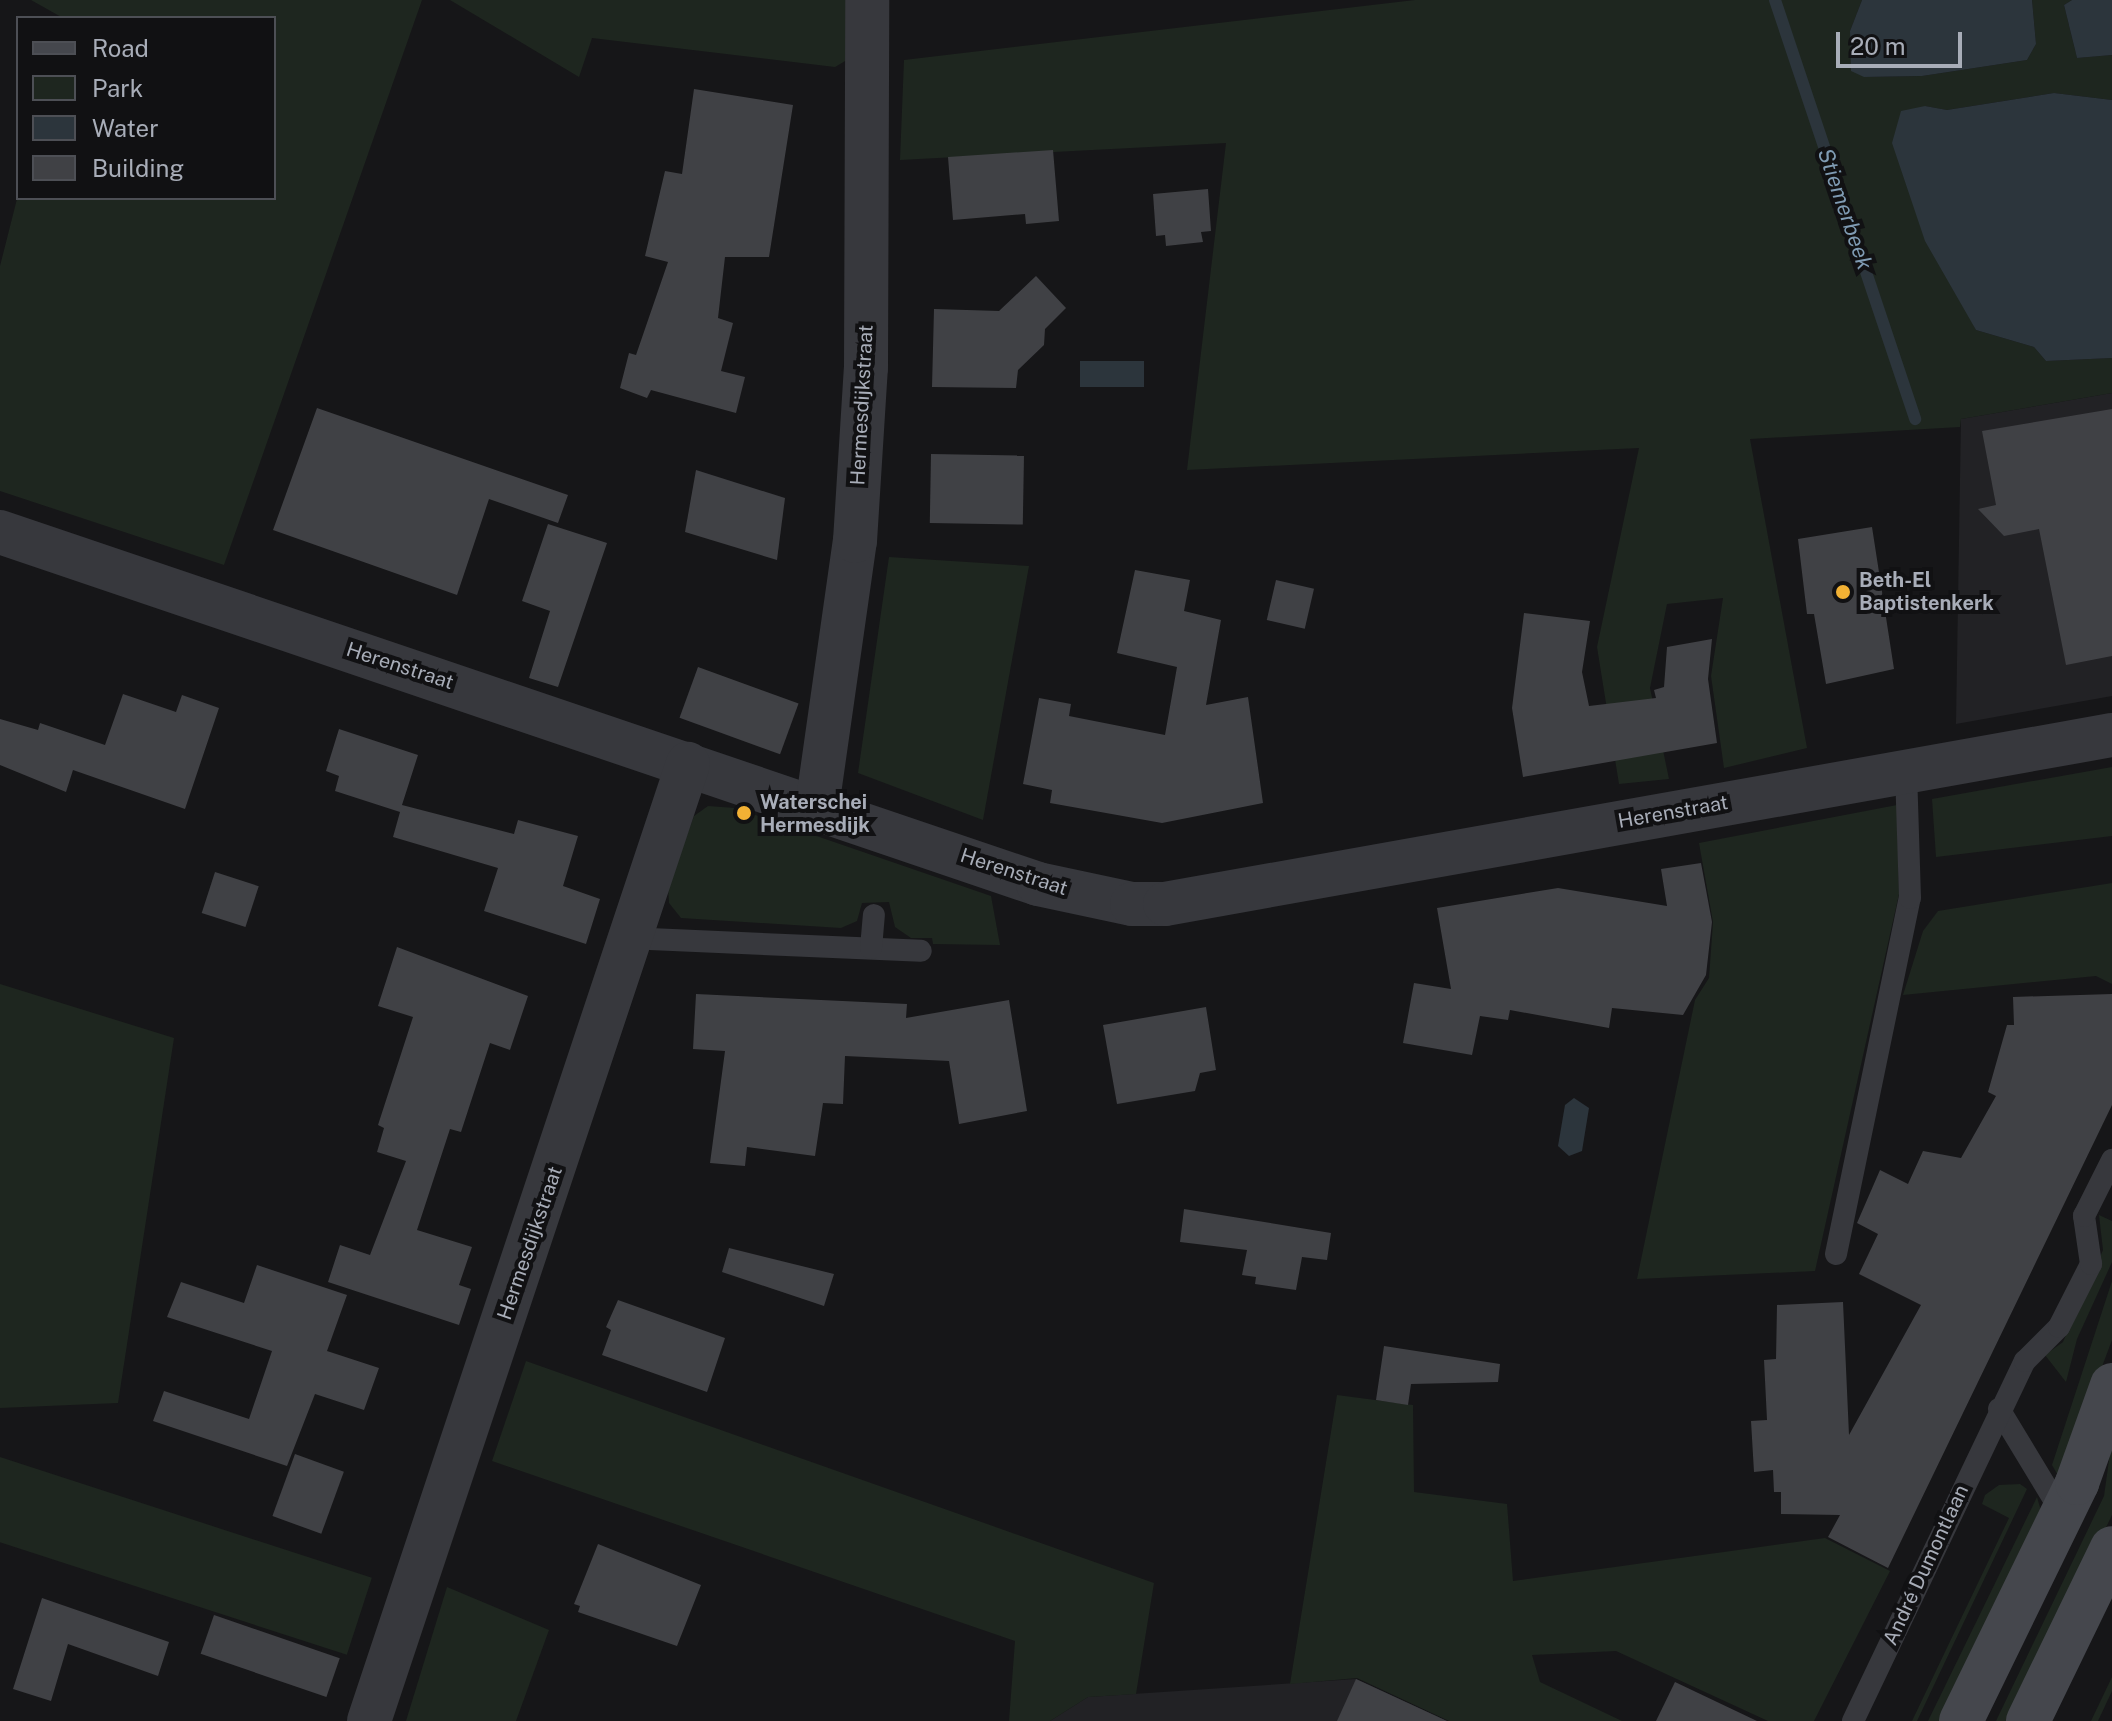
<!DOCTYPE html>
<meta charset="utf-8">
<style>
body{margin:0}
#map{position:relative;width:2112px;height:1721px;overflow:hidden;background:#161618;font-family:"Public Sans",sans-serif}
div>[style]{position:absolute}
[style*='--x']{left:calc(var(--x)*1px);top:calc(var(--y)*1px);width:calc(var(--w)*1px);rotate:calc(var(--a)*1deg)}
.built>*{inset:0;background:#222225}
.green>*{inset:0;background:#1e261f;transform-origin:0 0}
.water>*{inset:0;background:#2c353c;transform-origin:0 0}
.stream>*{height:12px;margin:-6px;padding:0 6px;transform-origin:6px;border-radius:6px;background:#2c353c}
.building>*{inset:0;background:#404145;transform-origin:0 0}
.service>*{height:22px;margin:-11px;padding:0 11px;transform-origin:11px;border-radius:11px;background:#37383d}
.minor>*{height:44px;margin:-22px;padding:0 22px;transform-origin:22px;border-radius:22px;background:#37383d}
.secondary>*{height:44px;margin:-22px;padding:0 22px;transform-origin:22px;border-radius:22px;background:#45474d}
.dots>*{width:22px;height:22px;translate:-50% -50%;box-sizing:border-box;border:4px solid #111113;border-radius:50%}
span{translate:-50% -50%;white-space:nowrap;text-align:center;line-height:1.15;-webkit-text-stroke:8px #111113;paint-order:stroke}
.street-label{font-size:20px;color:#a8adb8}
.poi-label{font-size:20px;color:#a8adb8;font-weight:700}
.left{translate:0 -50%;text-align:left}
.water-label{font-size:22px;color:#7f9bb3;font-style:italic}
.legend{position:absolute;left:16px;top:16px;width:260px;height:184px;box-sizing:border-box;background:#111113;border:2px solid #4d4f55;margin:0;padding:10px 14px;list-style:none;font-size:24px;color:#a8adb8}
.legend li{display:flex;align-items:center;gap:16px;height:40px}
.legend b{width:40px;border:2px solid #4d4f55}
.scale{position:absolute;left:1836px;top:32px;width:126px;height:36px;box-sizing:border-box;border:4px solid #a8adb8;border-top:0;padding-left:10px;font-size:24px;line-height:28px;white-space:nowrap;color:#a8adb8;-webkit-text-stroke:6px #111113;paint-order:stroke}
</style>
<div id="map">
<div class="built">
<div style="clip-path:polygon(2112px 393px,2112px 696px,1956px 724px,1961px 419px)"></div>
<div style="clip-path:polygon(1356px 1679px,1447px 1721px,1050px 1721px,1088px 1697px)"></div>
</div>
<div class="green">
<div style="clip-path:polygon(31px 0,422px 0,224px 565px,0 491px,0 266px,18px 195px,274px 198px,274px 18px,63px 18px)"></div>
<div style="clip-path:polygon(450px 0,853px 0,852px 57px,835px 67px,592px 38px,579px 77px)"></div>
<div style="clip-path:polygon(1415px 0,1862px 0,1850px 31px,1864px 77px,1922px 76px,2027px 60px,2036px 44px,2032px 0,2072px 0,2064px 5px,2077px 58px,2112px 55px,2112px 100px,2054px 93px,1947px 110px,1925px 106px,1893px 143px,1976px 330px,2034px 347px,2046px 361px,2112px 358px,2112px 393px,1961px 419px,1960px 427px,1750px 439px,1807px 748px,1724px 768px,1711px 676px,1723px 598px,1667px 604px,1650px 688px,1669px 779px,1619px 784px,1597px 647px,1639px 448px,1187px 470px,1226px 143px,900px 160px,904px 60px)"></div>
<div style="clip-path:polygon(889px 557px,1029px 566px,983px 820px,858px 773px)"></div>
<div style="clip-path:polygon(2112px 767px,2112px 836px,1936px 857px,1932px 799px)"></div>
<div style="clip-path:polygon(1897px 805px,1899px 894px,1815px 1271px,1637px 1279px,1695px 1000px,1709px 978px,1713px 922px,1699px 843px)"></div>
<div style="clip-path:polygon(708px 806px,735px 808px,991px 896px,1000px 945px,933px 944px,932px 938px,911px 938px,895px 927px,889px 902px,862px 903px,857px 921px,841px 928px,681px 918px,669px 903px,668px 886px,694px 816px)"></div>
<div style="clip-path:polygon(2112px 883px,2112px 984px,2096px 976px,1903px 995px,1923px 931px,1938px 911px)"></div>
<div style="clip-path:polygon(0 984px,174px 1038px,118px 1403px,0 1408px)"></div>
<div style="clip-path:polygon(2099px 1215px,2112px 1221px,2112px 1262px,2077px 1339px,2066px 1382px,2045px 1355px,2063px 1342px,2103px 1250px)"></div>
<div style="clip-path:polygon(2112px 1281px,2112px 1340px,2060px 1479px,2052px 1465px)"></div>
<div style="clip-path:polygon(526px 1361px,1154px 1583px,1136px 1694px,1088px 1697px,1050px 1721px,1009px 1721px,1015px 1641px,492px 1461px)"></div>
<div style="clip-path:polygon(1337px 1395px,1413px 1405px,1414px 1492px,1507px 1504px,1513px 1581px,1825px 1538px,1890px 1571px,1814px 1721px,1768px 1721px,1616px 1651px,1532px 1655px,1540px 1682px,1622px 1721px,1449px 1721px,1357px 1678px,1290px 1684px)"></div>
<div style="clip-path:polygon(2112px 1439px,2112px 1515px,2013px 1721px,1996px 1721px,2104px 1496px)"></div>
<div style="left:0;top:1457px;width:391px;height:81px;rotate:18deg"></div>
<div style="clip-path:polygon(2020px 1484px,2027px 1489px,1917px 1721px,1912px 1721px,2009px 1518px,1982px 1504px,1985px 1495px,1999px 1485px)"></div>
<div style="clip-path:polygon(2037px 1497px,2041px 1511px,1943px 1721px,1928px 1721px)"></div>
<div style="clip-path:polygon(447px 1587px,549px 1630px,516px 1721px,406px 1721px)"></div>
<div style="clip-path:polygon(2112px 1677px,2112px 1691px,2098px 1721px,2091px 1721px)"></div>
</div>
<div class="water">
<div style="clip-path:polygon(1862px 0,2032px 0,2036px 44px,2027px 60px,1922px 76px,1864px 77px,1851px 71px,1850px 31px)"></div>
<div style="clip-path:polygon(2072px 0,2112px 0,2112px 55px,2077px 58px,2064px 5px)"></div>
<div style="clip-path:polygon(2054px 93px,2112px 100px,2112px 358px,2046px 361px,2034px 347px,1976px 330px,1925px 241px,1892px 143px,1901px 111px,1925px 106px,1947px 110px)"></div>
<div style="left:1080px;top:361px;width:64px;height:26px"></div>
<div style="clip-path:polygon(1574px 1098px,1589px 1108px,1582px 1151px,1569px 1156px,1558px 1146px,1565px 1105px)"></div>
</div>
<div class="stream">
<div style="--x:1775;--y:0;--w:442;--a:71.5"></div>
</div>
<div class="building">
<div style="clip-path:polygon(694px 89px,793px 105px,769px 257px,725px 257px,718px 318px,733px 323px,721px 371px,745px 377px,736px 413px,651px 390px,647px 398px,620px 388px,629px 353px,636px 355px,668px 262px,645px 256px,665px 171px,682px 174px)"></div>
<div style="clip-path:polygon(1053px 150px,1059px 221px,1026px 224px,1025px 214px,953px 220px,948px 157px)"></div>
<div style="clip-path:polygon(1208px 189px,1211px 231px,1201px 232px,1203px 242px,1166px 246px,1165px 235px,1156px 236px,1153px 194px)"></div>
<div style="clip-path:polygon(1036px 276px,1066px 308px,1045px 329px,1044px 345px,1018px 370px,1016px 388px,932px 387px,934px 309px,999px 311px)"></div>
<div style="clip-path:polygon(317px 408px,568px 495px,558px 523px,489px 499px,457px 595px,273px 530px)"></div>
<div style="clip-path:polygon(2112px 409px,2112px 656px,2066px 665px,2039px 529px,2004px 536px,1978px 509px,1996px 505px,1982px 431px)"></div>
<div style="left:931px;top:454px;width:93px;height:69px;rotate:1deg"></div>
<div style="clip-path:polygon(696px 470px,785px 498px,777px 560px,685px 532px)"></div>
<div style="clip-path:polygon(548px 524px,607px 543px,558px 687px,529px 678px,550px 611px,522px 601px)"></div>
<div style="clip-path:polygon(1872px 527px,1894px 669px,1826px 684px,1814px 614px,1807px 614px,1798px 539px)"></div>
<div style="clip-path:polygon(1135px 570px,1190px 580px,1184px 611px,1221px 620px,1206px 705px,1248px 697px,1263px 803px,1162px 823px,1050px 803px,1052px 790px,1023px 784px,1039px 698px,1071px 704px,1069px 716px,1165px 735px,1177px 667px,1117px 653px)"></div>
<div style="left:1276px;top:580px;width:39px;height:41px;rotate:13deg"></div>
<div style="clip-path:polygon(1524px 613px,1590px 621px,1582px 672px,1589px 706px,1656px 698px,1654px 690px,1664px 687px,1667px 647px,1712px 639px,1708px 679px,1717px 743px,1523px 777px,1512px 708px)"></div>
<div style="left:698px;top:667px;width:107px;height:54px;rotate:20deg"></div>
<div style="clip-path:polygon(123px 694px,176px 712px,182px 695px,219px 708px,185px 809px,73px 770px,66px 792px,0 765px,0 719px,38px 730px,40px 723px,105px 745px)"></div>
<div style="clip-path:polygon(339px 729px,418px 755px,402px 805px,514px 834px,518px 820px,578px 836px,563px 886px,600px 899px,586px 944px,484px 911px,498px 868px,393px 837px,400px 812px,335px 791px,339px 776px,326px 771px)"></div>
<div style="clip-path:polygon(1701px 863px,1712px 922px,1706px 975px,1683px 1015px,1612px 1008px,1609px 1028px,1510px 1010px,1508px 1020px,1480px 1016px,1472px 1055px,1403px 1043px,1414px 983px,1451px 989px,1437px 908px,1558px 888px,1667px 906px,1661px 869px)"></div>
<div style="left:215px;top:872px;width:46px;height:43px;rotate:18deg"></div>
<div style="clip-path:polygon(397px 947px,528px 996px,510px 1050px,490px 1043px,461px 1132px,450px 1129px,417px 1230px,472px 1247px,459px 1285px,471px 1289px,459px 1325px,328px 1282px,340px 1245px,370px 1255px,406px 1161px,377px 1152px,384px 1128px,378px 1125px,413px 1017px,378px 1006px)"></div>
<div style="clip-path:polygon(696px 994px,907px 1004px,906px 1018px,1009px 1000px,1027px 1111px,959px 1124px,949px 1061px,845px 1056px,843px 1104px,823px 1103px,815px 1156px,747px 1147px,745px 1166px,710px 1163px,725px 1051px,693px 1049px)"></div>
<div style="clip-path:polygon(2112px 994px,2112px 1105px,1888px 1568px,1828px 1537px,1840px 1515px,1781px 1514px,1781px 1492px,1774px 1492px,1773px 1470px,1754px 1472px,1751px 1421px,1767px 1420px,1764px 1360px,1776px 1359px,1777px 1305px,1843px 1302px,1849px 1435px,1921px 1305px,1859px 1274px,1878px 1234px,1857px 1223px,1880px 1170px,1908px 1184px,1923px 1151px,1961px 1158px,1996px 1096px,1988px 1092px,2007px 1025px,2014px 1025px,2013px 997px)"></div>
<div style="clip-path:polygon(1206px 1007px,1216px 1070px,1200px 1073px,1195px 1091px,1117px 1104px,1103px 1025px)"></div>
<div style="clip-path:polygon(1184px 1209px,1331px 1233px,1327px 1260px,1302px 1257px,1296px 1290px,1255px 1284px,1256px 1277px,1242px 1275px,1247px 1250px,1180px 1242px)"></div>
<div style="clip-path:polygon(729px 1248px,834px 1274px,824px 1306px,722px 1272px)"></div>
<div style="clip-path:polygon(257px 1265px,347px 1295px,327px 1351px,379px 1368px,364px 1410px,315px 1394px,287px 1466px,153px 1421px,164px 1391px,249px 1419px,272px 1351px,167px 1317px,181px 1282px,244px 1303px)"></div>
<div style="clip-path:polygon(618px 1300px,725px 1338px,707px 1392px,602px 1355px,611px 1330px,606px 1327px)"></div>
<div style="clip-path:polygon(1384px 1346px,1500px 1364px,1498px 1382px,1411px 1384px,1408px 1405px,1376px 1400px)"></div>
<div style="left:295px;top:1454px;width:52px;height:66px;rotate:20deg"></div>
<div style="clip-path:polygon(598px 1544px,701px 1585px,677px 1646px,578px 1612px,580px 1606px,574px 1604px)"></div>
<div style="clip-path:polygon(42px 1598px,169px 1642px,158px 1676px,68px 1644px,51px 1701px,13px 1689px)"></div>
<div style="left:214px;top:1615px;width:133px;height:41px;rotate:19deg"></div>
<div style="clip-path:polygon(1356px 1679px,1447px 1721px,1337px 1721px)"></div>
<div style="clip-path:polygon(1675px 1682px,1757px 1721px,1656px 1721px)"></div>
</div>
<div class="service">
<div style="--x:627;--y:938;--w:294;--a:2.5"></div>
<div style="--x:871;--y:948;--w:33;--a:-85"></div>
<div style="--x:1836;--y:1254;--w:364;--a:-78.3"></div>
<div style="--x:1910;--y:898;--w:128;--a:-91.8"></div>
<div style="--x:1999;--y:1409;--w:122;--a:58.8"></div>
<div style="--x:1853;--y:1721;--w:399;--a:-64.5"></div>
<div style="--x:2025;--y:1361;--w:48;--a:-45"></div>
<div style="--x:2059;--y:1327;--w:71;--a:-63.1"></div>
<div style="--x:2091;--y:1264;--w:49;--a:-98.3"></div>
<div style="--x:2084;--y:1216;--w:63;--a:-63.4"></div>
</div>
<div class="minor">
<div style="--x:0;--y:532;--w:1096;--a:18.73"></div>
<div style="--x:1038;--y:884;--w:96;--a:12"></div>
<div style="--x:1132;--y:904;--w:33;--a:0"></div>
<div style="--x:1165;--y:904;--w:962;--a:-10.12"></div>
<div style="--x:817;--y:807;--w:269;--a:-81.9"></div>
<div style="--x:855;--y:541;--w:173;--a:-86.4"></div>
<div style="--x:866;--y:368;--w:368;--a:-89.8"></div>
<div style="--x:369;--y:1721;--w:1009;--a:-71.57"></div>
</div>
<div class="secondary">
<div style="--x:1961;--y:1721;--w:265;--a:-64"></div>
<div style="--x:2077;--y:1483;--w:104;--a:-70.3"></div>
<div style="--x:2028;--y:1721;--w:192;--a:-64.1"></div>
</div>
<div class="dots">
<div style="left:1843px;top:592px;background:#f2b134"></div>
<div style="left:744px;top:813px;background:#f2b134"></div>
</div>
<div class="street-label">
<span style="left:862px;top:405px;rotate:-87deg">Hermesdijkstraat</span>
<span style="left:400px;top:666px;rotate:18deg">Herenstraat</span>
<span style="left:1673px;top:812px;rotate:-10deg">Herenstraat</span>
<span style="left:1014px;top:872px;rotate:18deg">Herenstraat</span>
<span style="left:530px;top:1243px;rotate:-71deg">Hermesdijkstraat</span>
<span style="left:1926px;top:1565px;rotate:-65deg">André Dumontlaan</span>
</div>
<div class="poi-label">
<span class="left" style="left:1859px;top:592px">Beth-El<br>Baptistenkerk</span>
<span class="left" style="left:760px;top:814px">Waterschei<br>Hermesdijk</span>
</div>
<div class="water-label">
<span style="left:1845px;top:209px;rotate:71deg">Stiemerbeek</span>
</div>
<ul class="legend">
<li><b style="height:10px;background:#45474d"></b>Road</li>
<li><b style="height:22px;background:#1e261f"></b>Park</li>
<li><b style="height:22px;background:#2c353c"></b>Water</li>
<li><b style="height:22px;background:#404145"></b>Building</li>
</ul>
<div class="scale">20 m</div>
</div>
